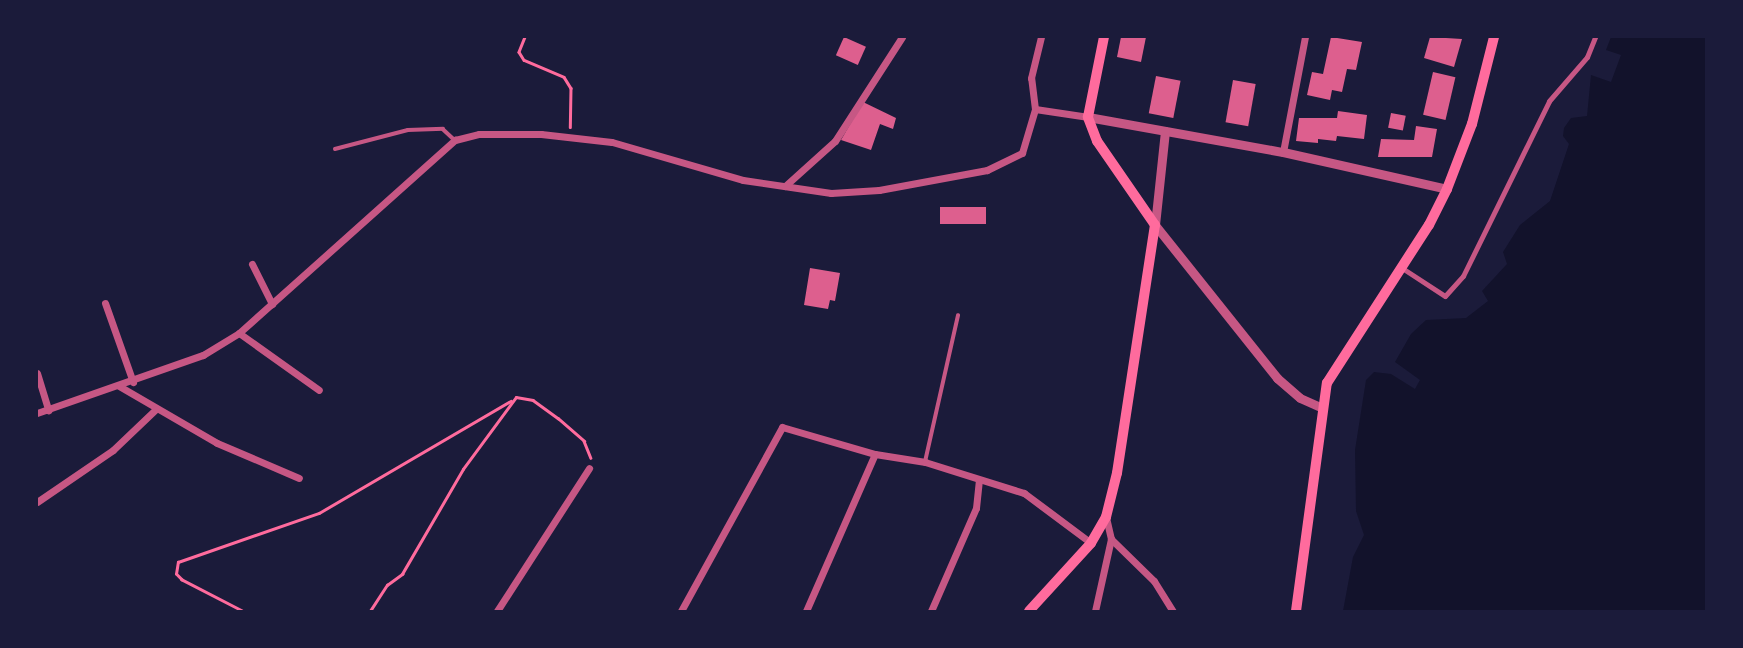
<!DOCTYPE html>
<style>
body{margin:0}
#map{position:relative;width:1743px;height:648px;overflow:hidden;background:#1b1b3a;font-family:Georgia,serif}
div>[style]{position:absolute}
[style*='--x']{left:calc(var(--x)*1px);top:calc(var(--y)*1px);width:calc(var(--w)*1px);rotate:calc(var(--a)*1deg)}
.water>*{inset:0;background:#12122b}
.building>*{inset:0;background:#dd5f8e;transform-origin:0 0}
.path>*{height:2.5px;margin:-1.25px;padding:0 1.25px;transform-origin:1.25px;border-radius:1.25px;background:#ff6b9d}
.service>*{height:3.5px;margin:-1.75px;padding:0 1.75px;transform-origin:1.75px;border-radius:1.75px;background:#c65784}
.pedestrian>*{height:5px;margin:-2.5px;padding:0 2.5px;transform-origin:2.5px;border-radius:2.5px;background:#c65784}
.minor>*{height:7px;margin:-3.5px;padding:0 3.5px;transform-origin:3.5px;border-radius:3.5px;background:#c65784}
.tertiary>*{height:9px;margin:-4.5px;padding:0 4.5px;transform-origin:4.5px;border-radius:4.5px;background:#c65784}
.secondary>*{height:10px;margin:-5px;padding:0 5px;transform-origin:5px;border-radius:5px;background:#ff6b9d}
span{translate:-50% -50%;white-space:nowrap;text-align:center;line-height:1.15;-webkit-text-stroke:7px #1b1b3a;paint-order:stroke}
.frame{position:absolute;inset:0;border:38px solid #1b1b3a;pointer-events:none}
</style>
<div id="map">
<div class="water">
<div style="clip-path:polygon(1611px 37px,1706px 37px,1706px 611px,1343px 611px,1353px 557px,1364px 535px,1356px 511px,1355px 450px,1366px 380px,1374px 372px,1391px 374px,1415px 389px,1420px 380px,1395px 362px,1411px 334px,1426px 320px,1466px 318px,1488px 301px,1482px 291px,1507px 264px,1503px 252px,1520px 225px,1550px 201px,1569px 144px,1563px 136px,1564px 128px,1571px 118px,1587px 116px,1591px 75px,1611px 82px,1621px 55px,1606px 50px)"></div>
</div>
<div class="building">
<div style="left:844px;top:37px;width:24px;height:20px;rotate:24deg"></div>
<div style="clip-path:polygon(1121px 37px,1146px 37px,1141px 62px,1117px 57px)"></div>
<div style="clip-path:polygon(1331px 37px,1362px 42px,1356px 70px,1347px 69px,1342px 92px,1332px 90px,1330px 100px,1307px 95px,1312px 72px,1323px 74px)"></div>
<div style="clip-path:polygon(1430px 37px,1462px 39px,1454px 67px,1424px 58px)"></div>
<div style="left:1433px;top:72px;width:23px;height:44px;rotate:13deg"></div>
<div style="left:1156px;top:76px;width:25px;height:38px;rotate:11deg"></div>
<div style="left:1233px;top:80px;width:23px;height:43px;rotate:10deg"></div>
<div style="clip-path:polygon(863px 102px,896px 118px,893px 129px,880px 124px,871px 150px,841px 140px)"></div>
<div style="clip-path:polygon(1338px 111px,1367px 115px,1364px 139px,1337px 136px,1336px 141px,1318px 139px,1318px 143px,1296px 141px,1299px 118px,1337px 118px)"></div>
<div style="left:1391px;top:113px;width:15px;height:15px;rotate:11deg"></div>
<div style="clip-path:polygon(1416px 126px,1437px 129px,1432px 157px,1378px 157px,1381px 139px,1414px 140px)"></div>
<div style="left:940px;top:207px;width:46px;height:17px"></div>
<div style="clip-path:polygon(810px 268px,840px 273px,835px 301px,830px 300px,828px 309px,804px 305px)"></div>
</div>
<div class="path">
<div style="--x:525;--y:37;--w:16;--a:112"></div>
<div style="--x:519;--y:52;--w:9;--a:58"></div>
<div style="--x:524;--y:60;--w:43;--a:23"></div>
<div style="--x:564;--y:77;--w:13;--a:58"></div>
<div style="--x:571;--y:88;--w:39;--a:91"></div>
<div style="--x:242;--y:611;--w:68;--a:-152.7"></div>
<div style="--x:182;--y:580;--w:8;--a:-135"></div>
<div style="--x:176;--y:574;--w:12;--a:-81"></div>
<div style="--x:178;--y:562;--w:149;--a:-19.2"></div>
<div style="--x:319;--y:513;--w:222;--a:-30.3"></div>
<div style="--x:370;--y:611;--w:31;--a:-57"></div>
<div style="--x:387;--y:585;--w:19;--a:-36"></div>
<div style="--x:402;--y:574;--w:121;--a:-59.8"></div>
<div style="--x:463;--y:469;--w:89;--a:-53.6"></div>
<div style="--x:516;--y:397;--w:17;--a:10"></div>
<div style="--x:533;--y:400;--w:31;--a:36"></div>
<div style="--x:558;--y:418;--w:35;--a:41"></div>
<div style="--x:584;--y:441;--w:18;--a:68"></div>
</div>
<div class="service">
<div style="--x:335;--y:149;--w:75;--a:-14.6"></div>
<div style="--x:408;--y:130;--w:35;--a:-2"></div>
<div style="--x:443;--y:129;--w:16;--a:43"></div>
<div style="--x:925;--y:462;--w:150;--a:-77.3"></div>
</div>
<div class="pedestrian">
<div style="--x:1402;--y:268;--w:51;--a:33.1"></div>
<div style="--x:1445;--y:296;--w:27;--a:-48"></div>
<div style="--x:1463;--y:276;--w:195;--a:-63.8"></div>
<div style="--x:1549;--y:101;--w:58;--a:-49.2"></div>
<div style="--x:1587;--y:57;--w:22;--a:-68"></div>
</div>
<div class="minor">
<div style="--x:1035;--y:109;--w:54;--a:8.6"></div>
<div style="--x:1283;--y:152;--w:117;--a:-79.2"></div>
<div style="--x:785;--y:186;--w:67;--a:-42"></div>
<div style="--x:835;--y:141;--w:124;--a:-57.2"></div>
<div style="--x:252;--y:264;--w:45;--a:63.4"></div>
<div style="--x:105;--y:303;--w:84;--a:70.5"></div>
<div style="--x:239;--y:333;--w:98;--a:35.5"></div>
<div style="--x:37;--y:373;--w:39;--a:73"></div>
<div style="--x:119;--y:386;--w:113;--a:30.2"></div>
<div style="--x:217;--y:443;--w:89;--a:23.1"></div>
<div style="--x:37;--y:413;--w:176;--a:-19.3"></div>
<div style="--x:203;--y:355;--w:42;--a:-31.4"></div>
<div style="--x:239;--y:333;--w:290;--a:-41.8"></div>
<div style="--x:455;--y:140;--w:25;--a:-14"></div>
<div style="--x:479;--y:134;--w:62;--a:0"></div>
<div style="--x:541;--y:134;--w:71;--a:6.4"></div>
<div style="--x:612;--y:142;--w:136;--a:16.2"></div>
<div style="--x:743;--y:180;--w:89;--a:8.4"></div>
<div style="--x:831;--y:193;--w:48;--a:-3.6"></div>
<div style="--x:879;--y:190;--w:110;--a:-10.5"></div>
<div style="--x:987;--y:170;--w:39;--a:-26"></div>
<div style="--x:1022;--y:153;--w:46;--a:-73.5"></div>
<div style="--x:1035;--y:109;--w:31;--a:-97"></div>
<div style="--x:1031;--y:78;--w:42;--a:-76.3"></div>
<div style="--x:37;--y:502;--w:92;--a:-34.4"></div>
<div style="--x:113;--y:450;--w:59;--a:-43.6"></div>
<div style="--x:1111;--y:539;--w:60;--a:44.3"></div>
<div style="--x:1154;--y:581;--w:36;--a:58"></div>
<div style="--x:497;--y:611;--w:170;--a:-57.2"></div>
<div style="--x:681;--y:611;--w:210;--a:-61.2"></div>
<div style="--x:782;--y:427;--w:97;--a:16.2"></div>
<div style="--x:875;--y:454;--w:51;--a:9.1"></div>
<div style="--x:925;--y:462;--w:104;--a:17.4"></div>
<div style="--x:1024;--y:493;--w:84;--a:36.7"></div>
<div style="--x:806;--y:611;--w:171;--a:-66.3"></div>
<div style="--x:931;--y:611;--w:112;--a:-66.4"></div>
<div style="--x:976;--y:508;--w:28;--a:-84"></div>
<div style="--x:1095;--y:611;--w:74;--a:-77.5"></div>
<div style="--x:1111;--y:539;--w:23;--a:-103"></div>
</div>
<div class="tertiary">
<div style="--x:1088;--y:117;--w:198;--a:10.2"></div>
<div style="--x:1283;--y:152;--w:168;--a:12.7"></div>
<div style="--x:1165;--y:131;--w:95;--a:96.1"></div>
<div style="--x:1155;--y:225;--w:196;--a:51.4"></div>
<div style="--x:1277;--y:378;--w:30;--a:41"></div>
<div style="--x:1300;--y:398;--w:24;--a:24"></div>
</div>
<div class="secondary">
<div style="--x:1029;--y:611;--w:92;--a:-47.6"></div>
<div style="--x:1091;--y:543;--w:30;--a:-60"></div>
<div style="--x:1106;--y:517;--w:45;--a:-76"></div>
<div style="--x:1117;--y:473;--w:251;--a:-81.3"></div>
<div style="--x:1155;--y:225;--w:102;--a:-124.6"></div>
<div style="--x:1097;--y:141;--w:26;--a:-111"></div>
<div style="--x:1088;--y:117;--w:82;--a:-78.7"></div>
<div style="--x:1296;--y:611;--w:230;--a:-82.3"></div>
<div style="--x:1327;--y:383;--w:188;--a:-57.2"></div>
<div style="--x:1429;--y:225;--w:40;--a:-63.4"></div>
<div style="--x:1447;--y:189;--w:70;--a:-69"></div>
<div style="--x:1472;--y:124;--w:90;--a:-75.8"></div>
</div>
<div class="frame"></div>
</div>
